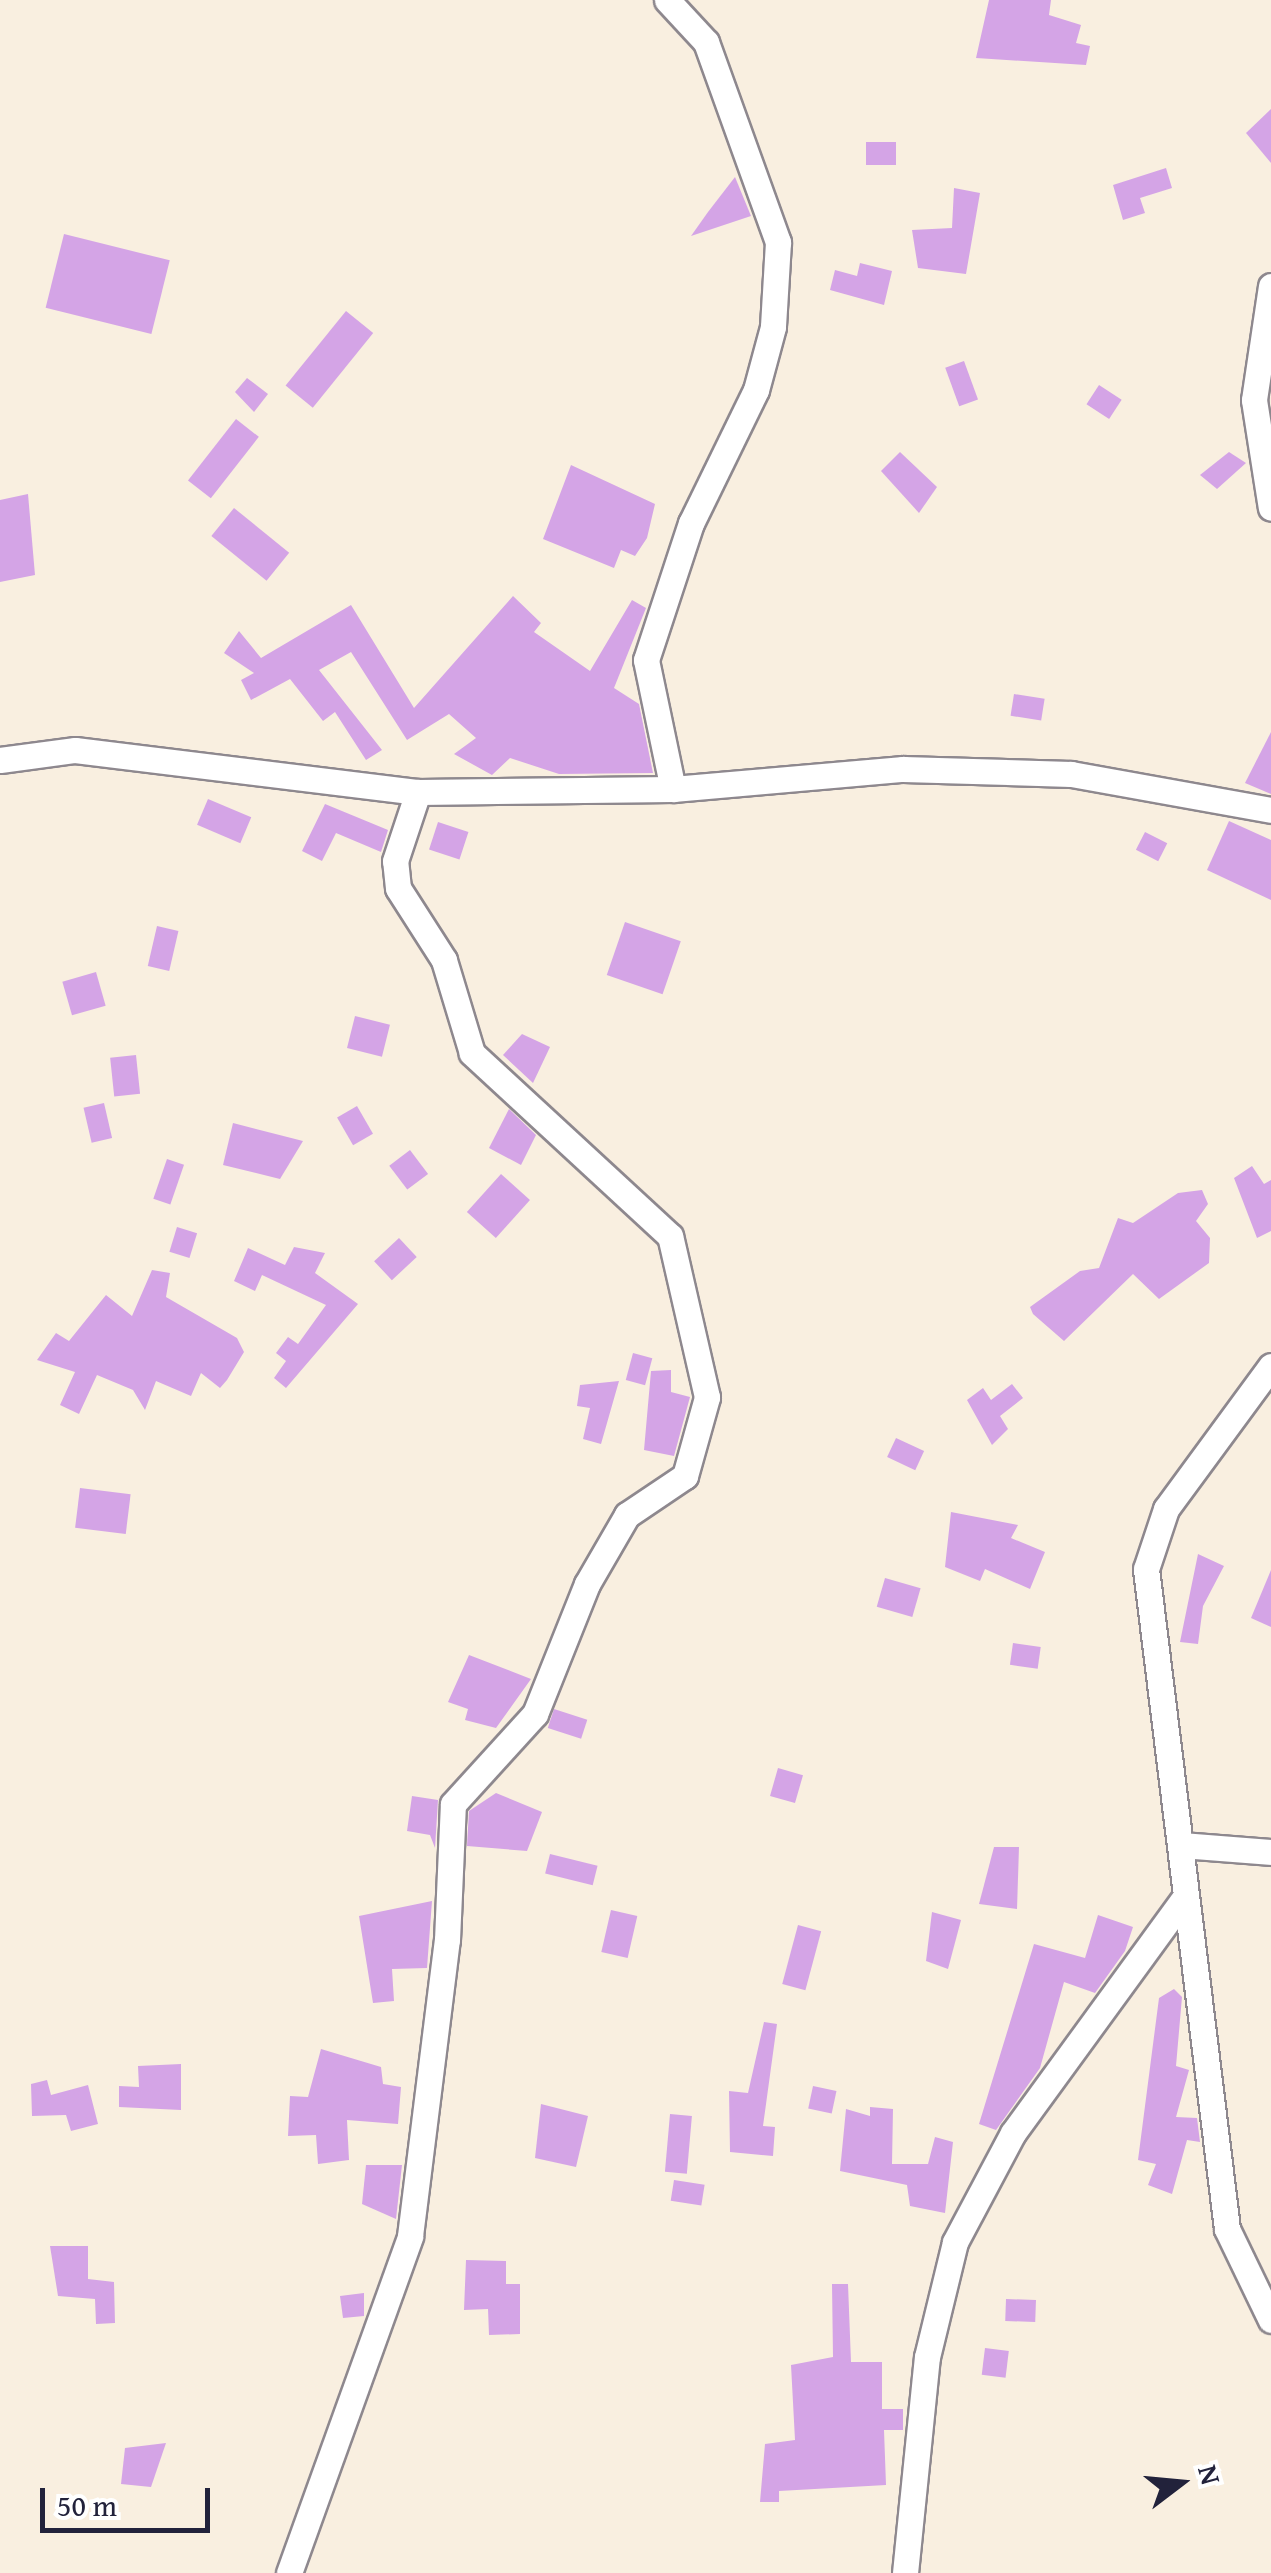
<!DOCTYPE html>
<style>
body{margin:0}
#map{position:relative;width:1271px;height:2573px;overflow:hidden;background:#f9efe0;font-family:"Gentium Book Plus",serif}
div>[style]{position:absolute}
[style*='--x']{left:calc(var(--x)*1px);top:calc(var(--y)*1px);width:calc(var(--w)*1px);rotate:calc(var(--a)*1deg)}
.building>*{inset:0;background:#d4a4e6;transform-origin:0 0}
.roads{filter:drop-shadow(2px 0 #8e888e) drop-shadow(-2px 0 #8e888e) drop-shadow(0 2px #8e888e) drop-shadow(0 -2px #8e888e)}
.street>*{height:25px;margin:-12.5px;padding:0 12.5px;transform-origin:12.5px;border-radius:12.5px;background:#fff}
span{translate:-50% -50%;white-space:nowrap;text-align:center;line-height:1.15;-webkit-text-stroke:8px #fff;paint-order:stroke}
.north{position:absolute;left:1131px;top:2433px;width:100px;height:100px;-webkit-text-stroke:8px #fff;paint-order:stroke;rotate:74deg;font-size:28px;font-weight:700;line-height:40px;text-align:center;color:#22223b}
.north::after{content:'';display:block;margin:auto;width:35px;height:45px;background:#22223b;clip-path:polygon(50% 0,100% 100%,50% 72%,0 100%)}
.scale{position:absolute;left:40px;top:2488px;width:170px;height:45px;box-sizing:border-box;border:5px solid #22223b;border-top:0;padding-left:12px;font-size:30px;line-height:35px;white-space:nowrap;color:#22223b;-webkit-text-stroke:8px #fff;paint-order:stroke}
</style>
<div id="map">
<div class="building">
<div style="clip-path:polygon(989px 0,1051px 0,1049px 15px,1081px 25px,1076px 43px,1090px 46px,1086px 65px,976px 58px)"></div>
<div style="clip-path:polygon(1271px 109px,1271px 163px,1246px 133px)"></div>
<div style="left:896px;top:142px;width:23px;height:30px;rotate:90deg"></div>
<div style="clip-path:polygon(1166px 168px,1172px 188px,1140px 198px,1145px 213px,1123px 220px,1113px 185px)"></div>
<div style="clip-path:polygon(735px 177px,751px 216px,691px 236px,708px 212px)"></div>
<div style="clip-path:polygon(954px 188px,980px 193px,966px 274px,918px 268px,912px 230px,952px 228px)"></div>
<div style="left:64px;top:234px;width:109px;height:76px;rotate:14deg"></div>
<div style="clip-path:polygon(860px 263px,892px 271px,884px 305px,830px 290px,835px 270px,857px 276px)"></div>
<div style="left:346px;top:311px;width:35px;height:96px;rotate:39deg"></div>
<div style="left:964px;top:361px;width:41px;height:20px;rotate:70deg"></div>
<div style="clip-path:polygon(247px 378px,268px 394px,254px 412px,235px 392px)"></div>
<div style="left:1099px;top:385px;width:27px;height:23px;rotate:33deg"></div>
<div style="left:236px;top:419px;width:29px;height:78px;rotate:38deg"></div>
<div style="clip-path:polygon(900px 452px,937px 487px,919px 513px,881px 471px)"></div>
<div style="clip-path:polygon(1229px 452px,1246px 463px,1217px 489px,1200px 475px)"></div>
<div style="clip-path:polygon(571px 465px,655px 504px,647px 538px,635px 556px,621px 550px,614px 568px,543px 539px)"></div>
<div style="clip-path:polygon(28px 494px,35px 575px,0 582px,0 500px)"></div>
<div style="left:234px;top:508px;width:71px;height:36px;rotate:39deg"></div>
<div style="clip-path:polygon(513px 596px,541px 623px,534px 632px,590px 671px,632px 600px,646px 608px,614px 688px,639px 704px,653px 773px,559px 774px,510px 758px,492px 775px,454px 754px,476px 738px,449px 714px,407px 740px,351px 652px,319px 670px,382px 750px,366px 760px,335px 712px,323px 721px,290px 679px,251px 700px,241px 680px,254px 673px,224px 653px,239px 631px,261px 658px,351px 605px,414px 708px)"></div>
<div style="left:1014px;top:694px;width:31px;height:22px;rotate:9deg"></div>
<div style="clip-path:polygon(1271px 732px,1271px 794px,1245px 783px)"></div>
<div style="left:208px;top:799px;width:47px;height:28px;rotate:23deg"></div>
<div style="clip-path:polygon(325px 804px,388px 830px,381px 852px,336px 833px,322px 861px,302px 851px)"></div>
<div style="clip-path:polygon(1229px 821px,1271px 840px,1271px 900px,1207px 870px)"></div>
<div style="left:438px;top:822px;width:32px;height:29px;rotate:18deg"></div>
<div style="left:1145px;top:832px;width:25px;height:20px;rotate:27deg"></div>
<div style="left:625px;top:922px;width:59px;height:56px;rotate:19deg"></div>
<div style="left:157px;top:926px;width:22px;height:41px;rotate:13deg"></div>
<div style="left:96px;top:972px;width:35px;height:35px;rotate:74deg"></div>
<div style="left:355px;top:1016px;width:36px;height:33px;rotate:14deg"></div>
<div style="clip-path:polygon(522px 1034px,550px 1047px,533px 1083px,503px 1055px)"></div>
<div style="left:136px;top:1055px;width:39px;height:26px;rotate:84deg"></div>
<div style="left:104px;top:1103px;width:36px;height:21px;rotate:77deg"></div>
<div style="left:357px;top:1106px;width:32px;height:23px;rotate:60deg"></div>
<div style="clip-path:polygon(509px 1109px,536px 1135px,521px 1165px,489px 1148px)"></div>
<div style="clip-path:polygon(233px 1123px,303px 1141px,280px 1179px,223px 1165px)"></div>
<div style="left:410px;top:1150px;width:30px;height:26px;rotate:53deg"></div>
<div style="left:167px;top:1159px;width:18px;height:42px;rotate:19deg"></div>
<div style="clip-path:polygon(1252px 1166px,1264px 1184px,1271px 1180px,1271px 1231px,1257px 1238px,1234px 1178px)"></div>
<div style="left:501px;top:1174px;width:39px;height:51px;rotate:42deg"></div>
<div style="clip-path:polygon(1202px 1190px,1208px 1204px,1196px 1221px,1210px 1238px,1209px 1263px,1159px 1299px,1133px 1274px,1064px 1341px,1033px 1314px,1030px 1307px,1080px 1271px,1099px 1268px,1118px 1218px,1133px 1223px,1178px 1193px)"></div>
<div style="left:177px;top:1227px;width:21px;height:26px;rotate:17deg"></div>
<div style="left:399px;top:1238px;width:26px;height:34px;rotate:47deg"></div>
<div style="clip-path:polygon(294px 1247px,325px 1253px,315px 1273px,358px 1304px,286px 1388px,274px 1378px,286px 1361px,276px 1353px,288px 1337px,298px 1344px,326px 1305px,262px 1275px,255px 1291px,234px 1281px,248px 1248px,285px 1265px)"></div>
<div style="clip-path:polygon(152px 1270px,170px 1273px,166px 1297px,237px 1338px,244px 1352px,227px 1380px,220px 1388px,201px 1373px,191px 1396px,156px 1381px,145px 1410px,133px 1390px,97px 1375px,79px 1414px,60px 1405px,75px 1372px,37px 1360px,56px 1333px,69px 1341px,106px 1295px,132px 1316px)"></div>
<div style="left:633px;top:1353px;width:20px;height:28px;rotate:15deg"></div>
<div style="clip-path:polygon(671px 1370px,671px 1392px,690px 1397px,674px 1456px,644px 1450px,651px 1371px)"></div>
<div style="clip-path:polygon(619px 1381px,601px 1444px,583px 1439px,590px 1408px,577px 1406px,580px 1385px)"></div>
<div style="clip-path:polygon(1012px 1384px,1023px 1398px,1000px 1416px,1008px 1429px,992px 1445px,967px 1400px,983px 1388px,991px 1400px)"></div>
<div style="left:896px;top:1438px;width:31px;height:21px;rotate:25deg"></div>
<div style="left:80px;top:1488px;width:51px;height:40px;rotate:7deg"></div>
<div style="clip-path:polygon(951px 1512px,1018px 1525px,1011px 1538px,1045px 1552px,1030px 1589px,985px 1569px,980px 1581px,945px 1567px)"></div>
<div style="clip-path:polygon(1198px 1554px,1224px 1566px,1203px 1606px,1198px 1644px,1180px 1642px)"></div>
<div style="clip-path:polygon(1271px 1570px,1271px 1627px,1251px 1618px)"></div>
<div style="left:885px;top:1578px;width:37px;height:30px;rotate:16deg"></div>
<div style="left:1013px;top:1643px;width:28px;height:22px;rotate:8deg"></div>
<div style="clip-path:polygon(469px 1655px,531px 1679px,496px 1728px,465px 1720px,468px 1709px,448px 1702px)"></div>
<div style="left:554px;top:1709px;width:35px;height:20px;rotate:18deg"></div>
<div style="left:778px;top:1768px;width:26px;height:29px;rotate:16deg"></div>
<div style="clip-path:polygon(496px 1793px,542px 1812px,527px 1851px,467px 1846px,469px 1811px)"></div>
<div style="clip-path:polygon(412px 1796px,438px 1800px,435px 1848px,430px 1835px,407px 1831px)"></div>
<div style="clip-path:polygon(994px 1847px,1019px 1847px,1017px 1909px,979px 1904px)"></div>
<div style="left:550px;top:1854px;width:49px;height:20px;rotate:14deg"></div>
<div style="clip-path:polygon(432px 1901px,427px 1968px,392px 1969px,394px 2001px,373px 2003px,359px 1916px)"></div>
<div style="left:611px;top:1910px;width:27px;height:43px;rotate:13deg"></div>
<div style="clip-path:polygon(932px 1912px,961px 1920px,948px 1969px,926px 1961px)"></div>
<div style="clip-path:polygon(1098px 1915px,1133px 1927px,1125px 1951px,1095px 1993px,1064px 1982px,1040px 2068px,996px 2130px,979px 2124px,1034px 1944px,1085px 1958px)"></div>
<div style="left:798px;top:1925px;width:24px;height:61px;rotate:15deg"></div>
<div style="clip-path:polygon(1174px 1989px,1182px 1997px,1176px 2066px,1189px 2070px,1176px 2117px,1197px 2118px,1200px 2142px,1187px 2140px,1172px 2194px,1148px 2185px,1156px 2164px,1138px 2160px,1159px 1998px)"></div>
<div style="clip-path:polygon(764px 2022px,777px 2024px,763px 2126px,775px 2127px,773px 2156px,730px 2152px,729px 2091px,748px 2093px)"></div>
<div style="clip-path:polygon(321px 2049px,381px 2067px,383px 2084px,401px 2087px,398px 2124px,347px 2120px,349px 2160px,318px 2164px,316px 2135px,288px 2136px,290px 2096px,308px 2097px)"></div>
<div style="clip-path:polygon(181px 2064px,181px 2110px,119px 2107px,119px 2086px,139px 2087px,138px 2066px)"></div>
<div style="clip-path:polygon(47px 2080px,51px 2095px,88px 2085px,98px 2124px,71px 2131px,66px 2115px,32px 2116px,31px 2084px)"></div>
<div style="left:813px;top:2086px;width:24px;height:23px;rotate:12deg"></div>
<div style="clip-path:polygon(541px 2104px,588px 2116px,576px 2167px,535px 2158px)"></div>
<div style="clip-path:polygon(870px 2107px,893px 2109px,892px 2164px,928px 2164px,935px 2137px,953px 2142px,945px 2213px,910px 2206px,907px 2185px,840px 2171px,846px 2109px,870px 2116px)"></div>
<div style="left:670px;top:2114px;width:22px;height:58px;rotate:5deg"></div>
<div style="clip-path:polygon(366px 2165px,402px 2165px,396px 2219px,362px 2204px)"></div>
<div style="left:674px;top:2180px;width:31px;height:21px;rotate:9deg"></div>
<div style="clip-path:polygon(50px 2246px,88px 2246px,88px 2279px,114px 2282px,115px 2323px,96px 2324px,95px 2299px,58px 2296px)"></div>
<div style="clip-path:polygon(466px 2260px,506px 2261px,506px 2284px,520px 2284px,520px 2334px,489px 2335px,488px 2309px,464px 2310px)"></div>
<div style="clip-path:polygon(832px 2284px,848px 2284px,851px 2362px,882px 2362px,882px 2409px,903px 2409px,903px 2430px,884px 2430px,886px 2485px,779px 2491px,779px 2502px,760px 2502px,765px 2444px,795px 2440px,791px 2365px,833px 2357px)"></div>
<div style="clip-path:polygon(364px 2293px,364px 2316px,343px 2318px,340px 2296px)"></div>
<div style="left:1006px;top:2299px;width:30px;height:22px;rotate:2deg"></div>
<div style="left:985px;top:2348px;width:24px;height:27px;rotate:7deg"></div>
<div style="clip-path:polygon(166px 2443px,151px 2487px,121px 2484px,125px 2448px)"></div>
</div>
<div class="roads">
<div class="street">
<div style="--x:667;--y:0;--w:57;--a:47.1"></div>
<div style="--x:706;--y:42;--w:213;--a:70.2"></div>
<div style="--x:778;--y:242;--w:85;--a:93.4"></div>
<div style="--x:773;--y:327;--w:65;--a:105.1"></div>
<div style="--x:756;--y:390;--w:148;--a:116"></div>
<div style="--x:691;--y:523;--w:144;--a:108.2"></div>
<div style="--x:646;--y:660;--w:132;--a:78.2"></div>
<div style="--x:1271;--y:286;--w:115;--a:98.5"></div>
<div style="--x:1254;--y:400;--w:109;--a:81.1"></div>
<div style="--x:0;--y:760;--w:76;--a:-7.6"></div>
<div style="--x:75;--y:750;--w:346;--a:7"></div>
<div style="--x:418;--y:792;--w:255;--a:-0.7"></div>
<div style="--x:673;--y:789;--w:231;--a:-5"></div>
<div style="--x:903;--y:769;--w:168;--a:1.7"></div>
<div style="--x:1071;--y:774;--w:203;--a:10.2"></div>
<div style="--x:1271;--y:1366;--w:177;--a:126.3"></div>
<div style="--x:1166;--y:1509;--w:63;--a:108.4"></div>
<div style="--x:1146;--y:1569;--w:665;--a:83"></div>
<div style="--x:1227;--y:2229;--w:101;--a:64.2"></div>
<div style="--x:1181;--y:1845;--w:90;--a:4.4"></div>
<div style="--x:289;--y:2573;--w:358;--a:-70.2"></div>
<div style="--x:410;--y:2236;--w:298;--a:-82.9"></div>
<div style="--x:447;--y:1940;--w:136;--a:-87.5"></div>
<div style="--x:453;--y:1804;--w:122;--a:-47.7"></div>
<div style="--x:535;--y:1714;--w:140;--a:-68.2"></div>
<div style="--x:587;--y:1584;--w:80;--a:-59.9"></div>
<div style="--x:627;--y:1515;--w:70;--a:-33.9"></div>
<div style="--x:685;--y:1476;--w:82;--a:-74.4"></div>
<div style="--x:707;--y:1397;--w:165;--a:-102.9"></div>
<div style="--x:670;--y:1236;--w:270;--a:-137.3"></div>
<div style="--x:472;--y:1053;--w:97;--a:-106.8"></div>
<div style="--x:444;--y:960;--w:85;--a:-122.6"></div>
<div style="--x:398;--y:888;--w:27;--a:-96"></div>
<div style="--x:395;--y:861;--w:73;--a:-71.6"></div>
<div style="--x:905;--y:2573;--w:217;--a:-84.2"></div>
<div style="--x:927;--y:2357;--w:118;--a:-76.3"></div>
<div style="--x:955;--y:2242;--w:123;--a:-62"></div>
<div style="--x:1013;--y:2133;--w:292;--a:-53.9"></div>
</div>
</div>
<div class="north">N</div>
<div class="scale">50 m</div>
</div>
